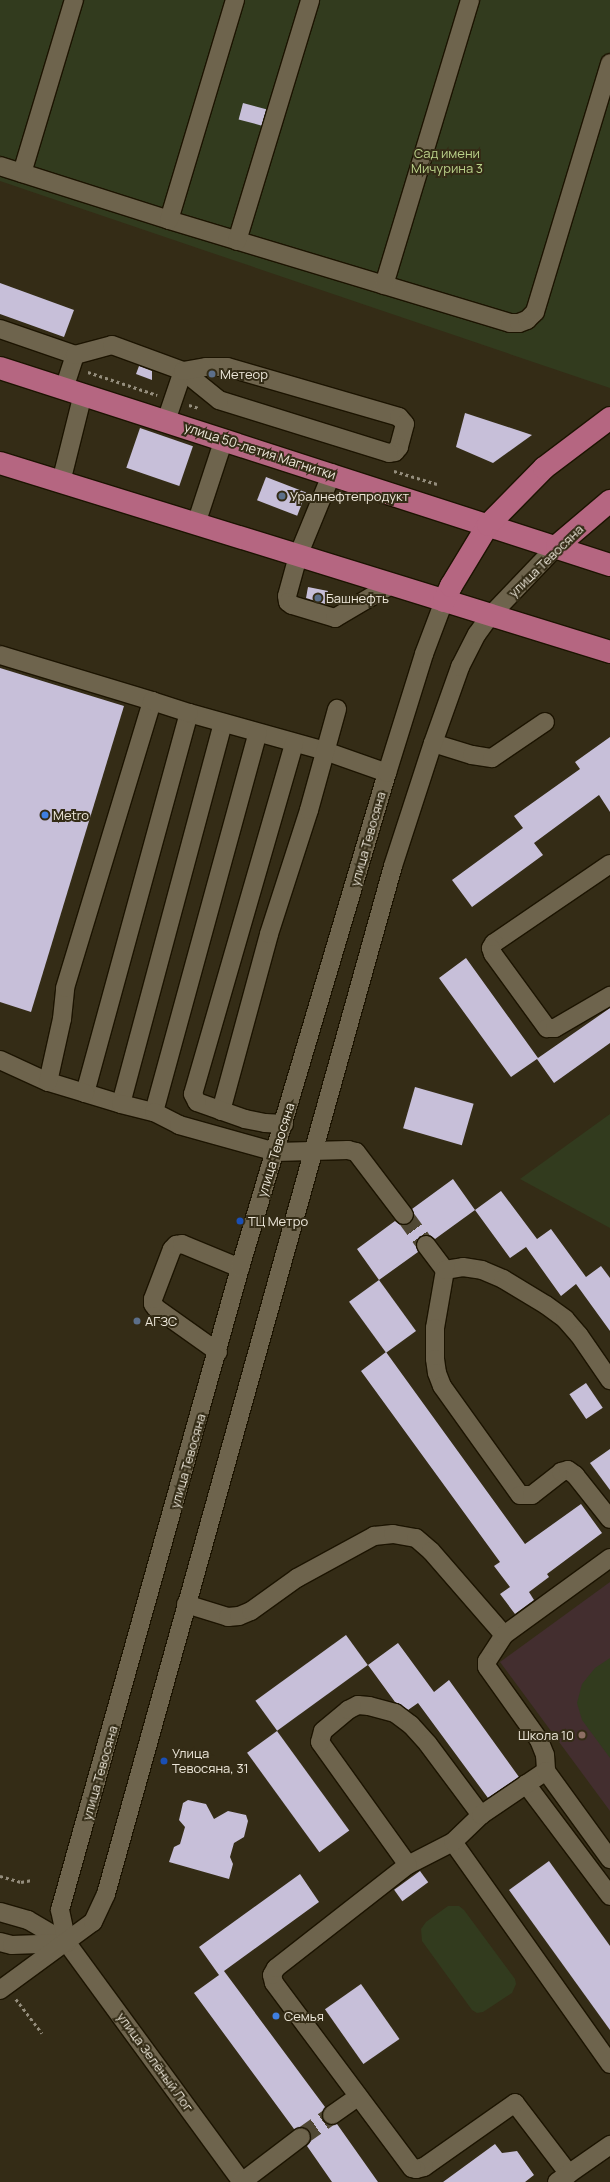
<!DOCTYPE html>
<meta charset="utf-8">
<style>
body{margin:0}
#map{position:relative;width:610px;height:2182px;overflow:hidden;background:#342c16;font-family:Manrope,sans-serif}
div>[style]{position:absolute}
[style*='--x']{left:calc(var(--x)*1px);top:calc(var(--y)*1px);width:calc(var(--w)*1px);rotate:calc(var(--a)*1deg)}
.education>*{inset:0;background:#432e2f}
.green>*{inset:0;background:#323b1e}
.building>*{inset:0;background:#c7bfd9;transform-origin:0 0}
.minor-tunnel>*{height:18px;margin-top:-9px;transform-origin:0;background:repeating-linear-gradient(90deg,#504834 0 18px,transparent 0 27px)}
.path>*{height:2.5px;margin-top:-1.25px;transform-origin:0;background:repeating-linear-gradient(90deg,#948d7c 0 3px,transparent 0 6px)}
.roads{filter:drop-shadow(1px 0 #1c1401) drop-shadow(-1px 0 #1c1401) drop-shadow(0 1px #1c1401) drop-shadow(0 -1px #1c1401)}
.minor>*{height:18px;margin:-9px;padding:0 9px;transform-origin:9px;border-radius:9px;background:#6e644d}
.major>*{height:22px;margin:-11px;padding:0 11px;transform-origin:11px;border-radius:11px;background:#b56681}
.dots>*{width:11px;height:11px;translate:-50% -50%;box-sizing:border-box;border:2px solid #342c16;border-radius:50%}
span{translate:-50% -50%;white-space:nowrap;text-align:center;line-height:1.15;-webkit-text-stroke:4px #342c16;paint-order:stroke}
.park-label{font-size:13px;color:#bbd28a}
.poi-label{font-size:13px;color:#eee8db}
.left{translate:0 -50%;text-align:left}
.right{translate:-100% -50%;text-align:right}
.street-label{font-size:13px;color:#eee8db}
</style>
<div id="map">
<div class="education">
<div style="clip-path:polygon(610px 1582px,610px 1811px,500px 1662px)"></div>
</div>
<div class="green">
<div style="clip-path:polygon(0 0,610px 0,610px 388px,0 181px)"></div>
<div style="clip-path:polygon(610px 1114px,610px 1228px,520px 1179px)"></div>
<div style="clip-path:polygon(610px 1658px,610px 1758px,582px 1720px,577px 1703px,582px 1684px,595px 1668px)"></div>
<div style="clip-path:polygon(448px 1906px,459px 1906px,464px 1910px,515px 1979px,516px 1984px,512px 1993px,483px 2012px,477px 2013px,472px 2010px,422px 1941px,421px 1929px,426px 1922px)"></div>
</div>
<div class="building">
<div style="left:243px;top:103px;width:24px;height:17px;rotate:15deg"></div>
<div style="clip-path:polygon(0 283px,74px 310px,64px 337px,0 314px)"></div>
<div style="clip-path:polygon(139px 366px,152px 371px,152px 380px,136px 374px)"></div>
<div style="clip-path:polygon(465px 413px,532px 435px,493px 463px,456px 447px)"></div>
<div style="left:140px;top:428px;width:56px;height:42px;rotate:19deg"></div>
<div style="left:266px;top:477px;width:43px;height:25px;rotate:21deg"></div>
<div style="clip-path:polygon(308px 587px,328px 591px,325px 604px,306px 598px)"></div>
<div style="clip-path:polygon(0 668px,124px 706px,31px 1012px,0 1002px)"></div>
<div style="clip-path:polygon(610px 737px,610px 812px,599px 795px,534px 843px,543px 855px,472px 907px,452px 880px,523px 828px,514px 816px,580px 769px,575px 762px)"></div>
<div style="clip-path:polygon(466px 958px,538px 1058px,610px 1008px,610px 1043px,554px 1083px,537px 1059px,511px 1077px,439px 978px)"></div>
<div style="left:415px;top:1087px;width:61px;height:43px;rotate:16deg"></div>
<div style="clip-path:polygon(453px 1179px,475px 1210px,435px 1239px,430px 1235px,420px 1236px,416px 1241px,418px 1252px,379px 1280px,357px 1249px,395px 1221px,400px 1225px,410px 1224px,414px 1219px,412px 1209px)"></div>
<div style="clip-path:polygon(501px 1191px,537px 1239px,551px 1229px,586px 1277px,601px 1266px,610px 1278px,610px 1331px,576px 1284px,561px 1296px,526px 1247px,510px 1258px,475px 1210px)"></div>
<div style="left:379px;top:1280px;width:63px;height:37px;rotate:54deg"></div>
<div style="clip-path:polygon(386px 1352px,525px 1544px,581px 1504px,602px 1533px,547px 1574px,549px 1577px,529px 1592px,534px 1600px,515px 1614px,500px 1594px,510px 1587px,494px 1566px,500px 1562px,361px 1371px)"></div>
<div style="left:586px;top:1383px;width:30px;height:20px;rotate:56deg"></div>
<div style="clip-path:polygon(610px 1449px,610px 1490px,590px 1463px)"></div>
<div style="left:346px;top:1635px;width:37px;height:112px;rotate:54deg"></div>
<div style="clip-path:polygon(398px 1643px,434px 1692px,449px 1680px,519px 1777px,488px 1798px,418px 1703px,408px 1710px,395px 1702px,368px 1665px)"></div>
<div style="left:277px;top:1731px;width:123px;height:37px;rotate:54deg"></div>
<div style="clip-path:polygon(188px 1800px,206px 1804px,214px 1819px,228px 1811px,246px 1815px,248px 1821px,244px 1837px,234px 1843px,230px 1857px,233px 1864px,229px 1879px,169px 1862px,174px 1847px,180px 1844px,185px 1827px,179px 1820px,183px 1803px)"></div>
<div style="clip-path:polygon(549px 1861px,610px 1946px,610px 2030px,509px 1890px)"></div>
<div style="left:420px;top:1871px;width:14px;height:32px;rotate:54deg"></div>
<div style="clip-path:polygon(300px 1874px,319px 1902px,224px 1971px,325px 2107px,322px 2115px,324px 2121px,328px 2125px,337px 2124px,378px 2182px,332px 2182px,307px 2146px,311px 2141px,310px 2131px,305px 2127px,294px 2129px,194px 1993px,219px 1975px,199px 1947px)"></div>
<div style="left:361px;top:1984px;width:67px;height:44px;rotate:55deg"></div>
<div style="clip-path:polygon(495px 2144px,502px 2153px,517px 2151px,534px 2175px,525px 2182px,443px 2182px)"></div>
</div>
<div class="minor-tunnel">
<div style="--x:404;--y:1215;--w:37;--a:54"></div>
<div style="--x:301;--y:2137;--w:38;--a:-35"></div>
</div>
<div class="path">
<div style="--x:88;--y:372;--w:73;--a:18.4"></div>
<div style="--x:189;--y:405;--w:10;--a:17"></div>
<div style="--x:394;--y:471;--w:45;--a:16.8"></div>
<div style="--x:0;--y:1876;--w:22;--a:16"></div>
<div style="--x:21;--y:1882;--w:11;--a:-10"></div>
<div style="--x:16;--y:1999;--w:43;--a:52.6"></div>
</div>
<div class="roads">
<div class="minor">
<div style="--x:0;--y:166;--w:177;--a:17.7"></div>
<div style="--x:169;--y:220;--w:356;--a:16.8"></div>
<div style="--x:510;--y:323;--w:9;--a:0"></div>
<div style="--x:519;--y:323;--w:9;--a:-21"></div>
<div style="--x:527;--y:320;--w:11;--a:-45"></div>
<div style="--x:535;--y:312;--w:260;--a:-73.2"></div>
<div style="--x:22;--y:173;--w:181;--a:-73.3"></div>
<div style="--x:169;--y:220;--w:230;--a:-73.3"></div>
<div style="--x:237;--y:241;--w:252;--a:-73.1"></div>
<div style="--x:384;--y:285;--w:298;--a:-73.2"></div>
<div style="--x:0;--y:329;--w:79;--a:19.1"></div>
<div style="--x:75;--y:355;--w:35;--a:108"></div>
<div style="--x:75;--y:355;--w:38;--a:-15"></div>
<div style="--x:112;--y:345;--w:76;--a:20.1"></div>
<div style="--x:183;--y:371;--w:53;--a:108.8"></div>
<div style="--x:206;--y:367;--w:21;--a:0"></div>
<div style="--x:227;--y:367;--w:179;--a:16.2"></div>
<div style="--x:399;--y:417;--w:9;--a:49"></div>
<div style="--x:405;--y:424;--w:24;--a:105"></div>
<div style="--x:399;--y:447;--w:6;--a:129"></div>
<div style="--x:395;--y:452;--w:6;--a:171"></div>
<div style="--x:389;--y:453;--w:178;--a:-162.7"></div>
<div style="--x:219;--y:400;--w:46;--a:-141.1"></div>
<div style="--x:183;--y:371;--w:23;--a:-10"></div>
<div style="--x:332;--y:473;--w:90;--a:112.3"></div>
<div style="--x:298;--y:556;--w:41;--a:105.4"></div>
<div style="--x:287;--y:596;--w:6;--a:81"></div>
<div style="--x:288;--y:602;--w:5;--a:37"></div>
<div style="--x:292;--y:605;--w:45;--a:16.8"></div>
<div style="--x:335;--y:618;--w:65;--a:-30.5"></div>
<div style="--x:61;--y:482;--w:91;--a:-76"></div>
<div style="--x:196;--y:524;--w:89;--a:-71.8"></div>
<div style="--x:0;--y:655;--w:159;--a:16.8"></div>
<div style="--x:223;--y:723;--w:394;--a:105"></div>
<div style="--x:121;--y:1104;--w:38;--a:-163"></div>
<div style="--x:85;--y:1093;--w:394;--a:-74.7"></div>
<div style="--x:189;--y:713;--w:141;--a:15.6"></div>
<div style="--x:325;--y:751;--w:66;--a:19.5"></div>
<div style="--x:433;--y:743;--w:41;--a:17.1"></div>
<div style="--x:472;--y:755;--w:20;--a:9"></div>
<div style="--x:492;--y:758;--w:64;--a:-34.2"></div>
<div style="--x:610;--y:864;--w:140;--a:145.7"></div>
<div style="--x:494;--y:943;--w:6;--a:121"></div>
<div style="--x:491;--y:948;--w:6;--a:72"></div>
<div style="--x:493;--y:954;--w:92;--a:53.9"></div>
<div style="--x:547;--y:1028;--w:8;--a:0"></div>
<div style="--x:555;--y:1028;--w:64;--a:-30.2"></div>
<div style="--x:0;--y:1060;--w:53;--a:24.6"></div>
<div style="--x:85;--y:1093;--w:39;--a:-163"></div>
<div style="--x:48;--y:1082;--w:65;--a:-77.5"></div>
<div style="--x:62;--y:1019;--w:31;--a:-84"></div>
<div style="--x:65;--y:988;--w:300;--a:-73.1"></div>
<div style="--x:152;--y:701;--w:39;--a:18"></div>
<div style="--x:121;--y:1104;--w:34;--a:14"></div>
<div style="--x:154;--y:1112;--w:393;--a:-74.7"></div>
<div style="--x:221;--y:1111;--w:183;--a:-74.8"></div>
<div style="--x:269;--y:934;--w:130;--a:-72.1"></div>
<div style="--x:309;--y:810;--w:105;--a:-74.5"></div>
<div style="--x:154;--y:1112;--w:28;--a:27"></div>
<div style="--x:179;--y:1125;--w:101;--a:15.6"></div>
<div style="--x:276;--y:1152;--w:72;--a:-1.6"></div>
<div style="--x:348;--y:1150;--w:8;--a:14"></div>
<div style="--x:356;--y:1152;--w:79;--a:52.7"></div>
<div style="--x:284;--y:1124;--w:19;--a:-177"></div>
<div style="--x:265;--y:1123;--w:20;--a:-169"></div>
<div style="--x:245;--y:1119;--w:51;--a:-160.5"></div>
<div style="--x:197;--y:1102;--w:9;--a:-117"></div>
<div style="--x:193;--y:1094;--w:365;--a:-73.9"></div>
<div style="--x:426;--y:1245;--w:31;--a:53"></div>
<div style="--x:445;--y:1270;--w:59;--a:99.8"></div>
<div style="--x:435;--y:1328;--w:31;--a:90"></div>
<div style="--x:435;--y:1359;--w:14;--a:82"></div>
<div style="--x:437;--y:1373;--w:14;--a:69"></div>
<div style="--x:442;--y:1386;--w:134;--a:54.4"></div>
<div style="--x:520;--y:1495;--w:12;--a:0"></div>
<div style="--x:532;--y:1495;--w:37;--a:-38"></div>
<div style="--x:561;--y:1472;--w:7;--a:-16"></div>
<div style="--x:568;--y:1470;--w:9;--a:36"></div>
<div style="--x:575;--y:1475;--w:56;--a:51.5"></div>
<div style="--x:445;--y:1270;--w:18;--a:-9"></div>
<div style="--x:463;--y:1267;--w:19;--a:9"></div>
<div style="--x:482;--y:1270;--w:23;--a:23"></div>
<div style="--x:503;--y:1279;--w:50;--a:31.2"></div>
<div style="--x:546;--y:1305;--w:24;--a:36"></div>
<div style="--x:565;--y:1319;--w:21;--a:49"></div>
<div style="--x:579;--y:1335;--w:55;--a:55.4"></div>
<div style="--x:218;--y:1352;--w:76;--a:-144.6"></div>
<div style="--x:156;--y:1308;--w:5;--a:-127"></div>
<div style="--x:153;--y:1304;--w:5;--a:-90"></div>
<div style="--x:153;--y:1299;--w:53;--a:-69.2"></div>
<div style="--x:172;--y:1249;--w:6;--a:-45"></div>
<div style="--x:176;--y:1245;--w:6;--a:-9"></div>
<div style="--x:182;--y:1244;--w:63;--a:22.5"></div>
<div style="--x:186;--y:1604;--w:44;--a:17.2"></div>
<div style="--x:228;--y:1617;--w:11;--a:-5"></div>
<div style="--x:239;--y:1616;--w:13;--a:-23"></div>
<div style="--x:251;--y:1611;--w:57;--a:-35.7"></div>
<div style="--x:297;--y:1578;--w:88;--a:-28.6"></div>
<div style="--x:374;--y:1536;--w:19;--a:-6"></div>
<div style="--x:393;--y:1534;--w:23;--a:10"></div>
<div style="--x:416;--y:1538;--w:20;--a:41"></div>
<div style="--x:431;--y:1551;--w:111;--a:49"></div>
<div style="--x:504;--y:1635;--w:31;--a:123"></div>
<div style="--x:487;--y:1661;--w:6;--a:90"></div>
<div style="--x:487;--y:1667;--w:90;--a:54.5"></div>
<div style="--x:539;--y:1740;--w:16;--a:68"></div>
<div style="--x:545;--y:1755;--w:16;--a:86"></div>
<div style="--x:504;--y:1635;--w:131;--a:-36"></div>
<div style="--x:526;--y:1784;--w:140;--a:53.1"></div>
<div style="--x:453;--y:1842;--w:272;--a:54.7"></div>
<div style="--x:408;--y:1865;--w:51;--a:-27.1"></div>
<div style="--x:453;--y:1842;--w:39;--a:-44"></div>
<div style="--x:0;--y:1912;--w:29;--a:16"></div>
<div style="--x:28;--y:1920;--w:45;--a:30.5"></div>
<div style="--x:67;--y:1943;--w:296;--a:53.8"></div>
<div style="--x:0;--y:1942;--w:12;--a:14"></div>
<div style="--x:12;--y:1945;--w:55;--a:-2.1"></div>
<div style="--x:67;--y:1943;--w:34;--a:-102"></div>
<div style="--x:60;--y:1910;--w:667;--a:-74.34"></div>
<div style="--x:240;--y:1268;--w:516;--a:-73.46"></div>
<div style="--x:387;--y:773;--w:125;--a:-72.7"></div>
<div style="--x:424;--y:654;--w:57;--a:-69.3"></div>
<div style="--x:0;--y:1990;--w:115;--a:-36.2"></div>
<div style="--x:93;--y:1922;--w:31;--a:-65"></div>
<div style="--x:106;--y:1894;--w:1067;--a:-74.4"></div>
<div style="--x:393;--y:866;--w:129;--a:-72"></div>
<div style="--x:433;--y:743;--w:81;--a:-70.4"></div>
<div style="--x:460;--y:667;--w:37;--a:-63"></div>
<div style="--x:477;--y:634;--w:24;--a:-54"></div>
<div style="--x:491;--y:615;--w:95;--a:-46.3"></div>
<div style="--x:332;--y:2115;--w:32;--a:-35"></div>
<div style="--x:569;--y:2174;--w:89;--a:-127.3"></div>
<div style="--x:515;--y:2103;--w:111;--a:144.9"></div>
<div style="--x:424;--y:2167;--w:8;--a:166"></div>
<div style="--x:416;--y:2169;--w:4;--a:-166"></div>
<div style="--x:412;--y:2168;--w:231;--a:-126.7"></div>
<div style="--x:274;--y:1983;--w:8;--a:-104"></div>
<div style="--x:272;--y:1975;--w:8;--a:-60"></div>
<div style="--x:276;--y:1968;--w:167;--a:-38"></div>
<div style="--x:408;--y:1865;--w:151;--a:-125.6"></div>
<div style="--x:320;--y:1742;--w:11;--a:-75"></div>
<div style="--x:323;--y:1731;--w:33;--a:-40"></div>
<div style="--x:348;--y:1710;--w:11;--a:-27"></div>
<div style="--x:358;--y:1705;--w:11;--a:5"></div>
<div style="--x:369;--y:1706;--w:27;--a:15"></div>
<div style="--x:395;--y:1713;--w:20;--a:37"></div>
<div style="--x:411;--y:1725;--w:25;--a:48"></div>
<div style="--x:428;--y:1744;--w:89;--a:53.3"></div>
<div style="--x:481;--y:1815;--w:78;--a:-34.1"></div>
<div style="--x:546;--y:1771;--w:109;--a:54"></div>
<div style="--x:242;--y:2182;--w:74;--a:-37.3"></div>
<div style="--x:557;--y:2182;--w:65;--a:-34.9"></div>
</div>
<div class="major">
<div style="--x:0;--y:368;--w:641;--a:17.9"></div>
<div style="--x:0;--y:463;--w:639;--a:17.21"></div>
<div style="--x:557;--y:546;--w:70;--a:-40.3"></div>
<div style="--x:444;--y:601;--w:17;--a:-65"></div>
<div style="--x:451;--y:586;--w:71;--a:-58.8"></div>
<div style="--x:488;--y:525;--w:80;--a:-45.5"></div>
<div style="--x:544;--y:468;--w:83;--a:-37.1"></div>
</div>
</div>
<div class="dots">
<div style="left:212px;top:374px;background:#5c6f8a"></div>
<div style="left:282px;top:496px;background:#5c6f8a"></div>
<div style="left:318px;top:598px;background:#5c6f8a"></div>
<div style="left:45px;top:815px;background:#3f7fe0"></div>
<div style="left:240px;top:1221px;background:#1a4fb4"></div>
<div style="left:137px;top:1321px;background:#5c6f8a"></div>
<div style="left:582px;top:1735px;background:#8d6e63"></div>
<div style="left:164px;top:1761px;background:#1a4fb4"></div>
<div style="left:276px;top:2016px;background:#3f7fe0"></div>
</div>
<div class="park-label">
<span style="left:447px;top:161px">Сад имени<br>Мичурина 3</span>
</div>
<div class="poi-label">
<span class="left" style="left:220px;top:374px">Метеор</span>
<span class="left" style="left:290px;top:496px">Уралнефтепродукт</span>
<span class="left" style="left:326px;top:598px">Башнефть</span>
<span class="left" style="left:53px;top:815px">Metro</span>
<span class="left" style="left:248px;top:1221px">ТЦ Метро</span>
<span class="left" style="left:145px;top:1321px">АГЗС</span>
<span class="right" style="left:574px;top:1735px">Школа 10</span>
<span class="left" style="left:172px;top:1761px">Улица<br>Тевосяна, 31</span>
<span class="left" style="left:284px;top:2016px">Семья</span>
</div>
<div class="street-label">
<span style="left:260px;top:451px;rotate:18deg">улица 50-летия Магнитки</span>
<span style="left:546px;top:561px;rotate:-44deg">улица Тевосяна</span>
<span style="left:368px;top:839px;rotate:-74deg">улица Тевосяна</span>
<span style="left:276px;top:1150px;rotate:-73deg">улица Тевосяна</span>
<span style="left:188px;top:1461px;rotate:-74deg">улица Тевосяна</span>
<span style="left:100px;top:1773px;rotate:-74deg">улица Тевосяна</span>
<span style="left:155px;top:2062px;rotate:54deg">улица Зелёный Лог</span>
</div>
</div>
